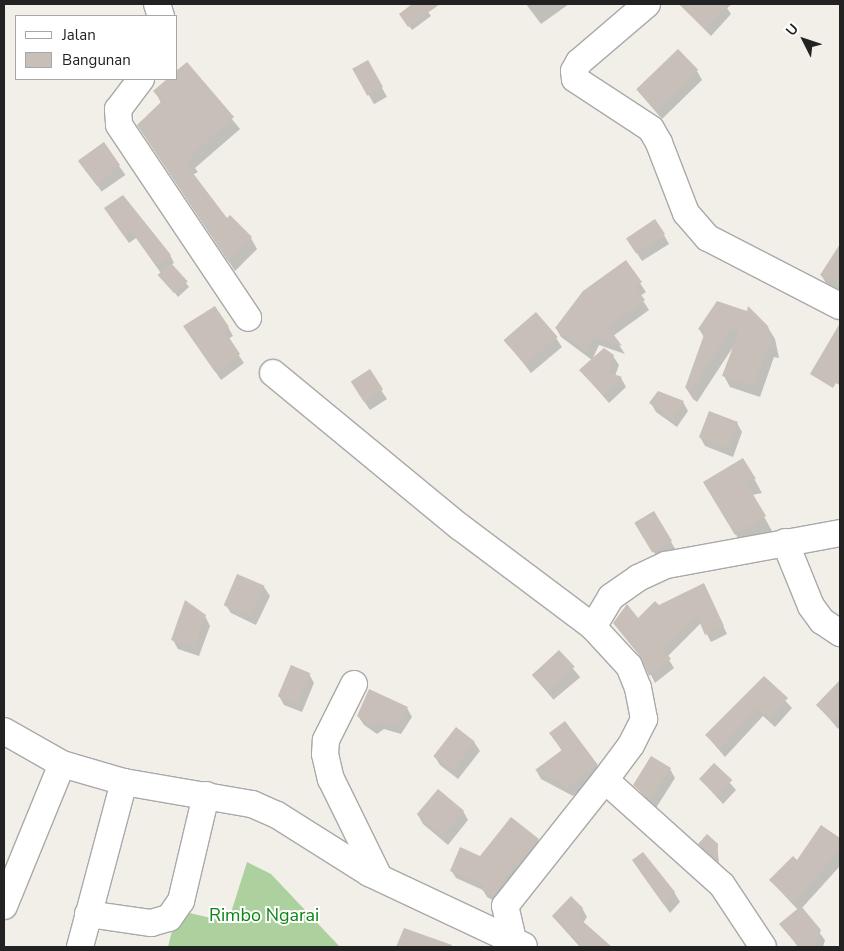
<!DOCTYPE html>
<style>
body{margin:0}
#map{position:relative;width:844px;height:951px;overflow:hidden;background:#f2efe9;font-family:"Nunito Sans",sans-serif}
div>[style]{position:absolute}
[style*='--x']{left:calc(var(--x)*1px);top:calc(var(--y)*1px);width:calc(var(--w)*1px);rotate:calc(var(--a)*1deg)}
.forest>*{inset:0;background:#add19e}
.shadow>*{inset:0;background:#0003;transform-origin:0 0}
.building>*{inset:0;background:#c7bfb8;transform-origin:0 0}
.roads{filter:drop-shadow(1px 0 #a9a9a9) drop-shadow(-1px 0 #a9a9a9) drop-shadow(0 1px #a9a9a9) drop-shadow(0 -1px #a9a9a9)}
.minor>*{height:26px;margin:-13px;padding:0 13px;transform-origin:13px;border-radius:13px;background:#fff}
span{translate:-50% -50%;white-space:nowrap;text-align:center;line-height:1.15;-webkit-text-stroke:4px #fff;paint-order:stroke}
.park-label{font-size:18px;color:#0c8416}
.frame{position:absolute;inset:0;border:5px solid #222;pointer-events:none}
.legend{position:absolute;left:15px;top:15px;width:162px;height:65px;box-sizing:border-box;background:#fff;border:1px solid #a7a7a7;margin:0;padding:6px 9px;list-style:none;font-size:15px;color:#222}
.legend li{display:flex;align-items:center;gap:10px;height:25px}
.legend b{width:25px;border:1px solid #a7a7a7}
.north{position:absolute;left:779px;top:15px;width:50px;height:50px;-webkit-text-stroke:4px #fff;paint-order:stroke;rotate:311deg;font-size:14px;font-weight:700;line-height:20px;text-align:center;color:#222}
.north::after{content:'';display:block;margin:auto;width:18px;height:22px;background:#222;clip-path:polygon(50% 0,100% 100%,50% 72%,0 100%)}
</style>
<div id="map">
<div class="forest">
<div style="clip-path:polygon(247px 862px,271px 874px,340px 947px,168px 947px,177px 910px,228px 922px)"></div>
</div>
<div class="shadow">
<div style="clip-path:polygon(414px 4px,422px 4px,431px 16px,412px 30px,400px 14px)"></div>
<div style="clip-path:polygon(526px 4px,569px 4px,541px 24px)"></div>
<div style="clip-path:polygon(679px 4px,732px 4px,727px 8px,731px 14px,711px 36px)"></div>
<div style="left:367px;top:62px;width:40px;height:15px;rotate:60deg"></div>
<div style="clip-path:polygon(186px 63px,240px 129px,195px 168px,198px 172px,192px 175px,227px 220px,251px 238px,257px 249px,235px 271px,145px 136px,161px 103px,155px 91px,169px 79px,176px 79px)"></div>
<div style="clip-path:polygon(697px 71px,702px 80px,662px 119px,637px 90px)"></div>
<div style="left:103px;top:143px;width:39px;height:29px;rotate:55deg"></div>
<div style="clip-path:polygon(110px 216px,170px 255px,174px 263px,171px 265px,189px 287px,178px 297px,136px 238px,129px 243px)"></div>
<div style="clip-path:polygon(664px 235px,669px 244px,642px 261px,633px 247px)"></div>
<div style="clip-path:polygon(840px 246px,840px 290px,826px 283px,821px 275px)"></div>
<div style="clip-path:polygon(625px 261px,646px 292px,640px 296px,649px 310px,613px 336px,625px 354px,599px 345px,592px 360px,613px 356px,619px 365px,615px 376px,621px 378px,626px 387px,609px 403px,580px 370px,592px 360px,561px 337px,556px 328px)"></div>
<div style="clip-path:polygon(767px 326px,775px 339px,779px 358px,774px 357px,760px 397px,730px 387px,724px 376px,733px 347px,697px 402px,693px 399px,686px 388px,704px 337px,699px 329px)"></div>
<div style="clip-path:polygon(228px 327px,233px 336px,228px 339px,244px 363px,221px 380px,190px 335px)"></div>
<div style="clip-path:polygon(834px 336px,840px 339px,840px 385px,821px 376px)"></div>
<div style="clip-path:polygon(556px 338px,562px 347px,531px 373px,505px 340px)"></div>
<div style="clip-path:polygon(381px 390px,387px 399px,370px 410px,357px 391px)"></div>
<div style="clip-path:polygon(683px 402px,688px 411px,677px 427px,656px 412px,651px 403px)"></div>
<div style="clip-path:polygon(737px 423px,742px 432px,733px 457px,705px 446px,700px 437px)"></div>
<div style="clip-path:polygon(743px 459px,762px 493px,752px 495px,772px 531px,744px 548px,705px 482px)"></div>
<div style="left:653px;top:512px;width:45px;height:20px;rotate:59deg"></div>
<div style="clip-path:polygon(704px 585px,727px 634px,711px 642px,701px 623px,667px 657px,674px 668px,655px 683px,644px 661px,614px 623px,637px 620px)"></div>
<div style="clip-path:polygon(264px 587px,270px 596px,256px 625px,231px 613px,225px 604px)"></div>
<div style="clip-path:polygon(205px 616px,210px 626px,199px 656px,178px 649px,173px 640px)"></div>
<div style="left:559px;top:652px;width:33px;height:35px;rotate:50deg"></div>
<div style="clip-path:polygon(309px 674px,314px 683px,302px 712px,284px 705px,279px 696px)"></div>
<div style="clip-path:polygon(764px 678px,792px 708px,775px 727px,763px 716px,725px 757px,706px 735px)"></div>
<div style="clip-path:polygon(837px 685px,840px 688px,840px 727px,838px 729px,818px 705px)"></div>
<div style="clip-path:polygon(407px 708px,412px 717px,401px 734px,384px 729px,377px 734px,364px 725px,358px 716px)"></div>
<div style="clip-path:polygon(551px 734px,596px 765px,602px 774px,573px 796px,541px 779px,536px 770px,562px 751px)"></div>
<div style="clip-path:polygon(474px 742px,480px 751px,458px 779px,440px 765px,435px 757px)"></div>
<div style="clip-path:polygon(714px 765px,736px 790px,723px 804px,701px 780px)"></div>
<div style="clip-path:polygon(670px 769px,675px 778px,656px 808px,634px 785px)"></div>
<div style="clip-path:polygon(463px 811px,468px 820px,448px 845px,423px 824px,418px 815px)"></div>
<div style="clip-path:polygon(821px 826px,840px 839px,840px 866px,801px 909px,825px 940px,823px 947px,798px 947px,781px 924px,798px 910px,771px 881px,797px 862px)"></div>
<div style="clip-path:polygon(538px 840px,542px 847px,498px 903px,487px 897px,483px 890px,456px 878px,451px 870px,481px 857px)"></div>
<div style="clip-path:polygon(700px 844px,717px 845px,719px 863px,702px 848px)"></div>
<div style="clip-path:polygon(639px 870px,674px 892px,680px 902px,670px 913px)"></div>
<div style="clip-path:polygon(582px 908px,587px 917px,583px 923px,610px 947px,580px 947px,553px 917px)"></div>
</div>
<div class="building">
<div style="clip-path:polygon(412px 4px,440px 4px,408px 27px,399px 14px)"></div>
<div style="clip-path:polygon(679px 4px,729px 4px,705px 29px)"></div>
<div style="left:678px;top:49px;width:29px;height:58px;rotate:46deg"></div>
<div style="left:368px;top:60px;width:31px;height:18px;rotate:61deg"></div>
<div style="clip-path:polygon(187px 62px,234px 117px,190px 156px,192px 160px,186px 164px,227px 218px,230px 215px,252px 237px,228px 261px,137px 125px,162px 101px,153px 91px,167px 79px,176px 79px,176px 71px)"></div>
<div style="clip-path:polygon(104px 142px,120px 165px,97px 186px,78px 161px)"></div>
<div style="clip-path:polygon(123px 195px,171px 255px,157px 265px,131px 231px,124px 236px,104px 208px)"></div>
<div style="left:655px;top:219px;width:18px;height:35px;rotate:56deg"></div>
<div style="clip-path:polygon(840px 244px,840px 285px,820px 275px)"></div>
<div style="clip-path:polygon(626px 260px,642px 282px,635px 287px,645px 300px,608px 327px,622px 346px,594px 337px,586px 352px,555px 328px,583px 291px)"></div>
<div style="left:171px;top:263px;width:25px;height:18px;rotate:48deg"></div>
<div style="clip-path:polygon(717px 301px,747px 311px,748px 306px,768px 326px,773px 347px,768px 346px,754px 386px,722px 376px,739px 331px,732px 328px,691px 391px,685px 388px,705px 332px,698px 329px)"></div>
<div style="clip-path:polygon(215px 306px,229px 327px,224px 330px,240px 354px,215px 372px,183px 326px)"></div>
<div style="left:536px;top:312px;width:33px;height:43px;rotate:49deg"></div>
<div style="clip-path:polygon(840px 323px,840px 376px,833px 388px,810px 374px)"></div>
<div style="clip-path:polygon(604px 348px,614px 355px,608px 372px,622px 377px,603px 395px,579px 370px)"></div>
<div style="left:370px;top:369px;width:24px;height:23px;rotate:57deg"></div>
<div style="clip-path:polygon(658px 391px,684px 401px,672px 419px,649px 403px)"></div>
<div style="left:709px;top:411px;width:31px;height:28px;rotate:21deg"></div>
<div style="clip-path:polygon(743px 458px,756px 479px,745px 481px,766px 516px,735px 535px,703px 482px)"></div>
<div style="left:654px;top:511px;width:35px;height:23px;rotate:59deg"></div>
<div style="left:237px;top:574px;width:30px;height:34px;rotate:23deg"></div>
<div style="clip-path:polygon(704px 583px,724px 626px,705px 635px,697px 616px,663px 649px,671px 659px,649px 676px,640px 656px,613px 623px,627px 604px,638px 618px,655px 601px,659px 605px)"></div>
<div style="clip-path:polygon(185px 600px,206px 615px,194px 648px,171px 640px)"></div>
<div style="left:559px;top:650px;width:23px;height:37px;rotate:47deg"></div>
<div style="left:291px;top:665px;width:21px;height:34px;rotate:23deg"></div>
<div style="clip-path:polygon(764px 676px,788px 698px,769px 718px,757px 708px,720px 749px,705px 735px)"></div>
<div style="clip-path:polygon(840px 680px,840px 713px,832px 721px,816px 705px)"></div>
<div style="clip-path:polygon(369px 689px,408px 707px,396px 726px,379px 721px,371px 726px,357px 716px)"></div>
<div style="clip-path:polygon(565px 721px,598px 765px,567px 788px,535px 770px,562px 750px,549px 733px)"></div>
<div style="left:456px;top:727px;width:24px;height:37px;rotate:38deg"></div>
<div style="clip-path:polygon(651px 756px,671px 768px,650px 800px,633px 785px)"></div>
<div style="left:714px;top:763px;width:25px;height:22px;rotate:43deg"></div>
<div style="left:438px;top:789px;width:34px;height:33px;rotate:40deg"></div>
<div style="clip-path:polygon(511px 817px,539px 839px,517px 866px,514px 864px,493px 897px,482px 890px,484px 885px,450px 871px,460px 847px,480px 856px)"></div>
<div style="clip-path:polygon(821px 825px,840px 838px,840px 850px,793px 903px,769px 880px,793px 856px,797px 860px)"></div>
<div style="clip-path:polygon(707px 834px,718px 844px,717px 861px,698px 844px)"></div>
<div style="clip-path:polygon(643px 852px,675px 892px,664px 905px,632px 860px)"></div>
<div style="clip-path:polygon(571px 896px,583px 908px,573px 920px,578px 917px,612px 947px,583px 947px,552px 916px)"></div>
<div style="clip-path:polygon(801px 906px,821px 930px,814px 947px,799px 947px,779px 924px)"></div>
<div style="clip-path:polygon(404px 928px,452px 945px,451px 947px,396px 947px)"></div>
</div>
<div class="roads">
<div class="minor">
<div style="--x:157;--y:4;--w:13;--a:72"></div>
<div style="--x:647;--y:4;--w:89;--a:139.5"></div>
<div style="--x:579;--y:62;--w:10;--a:119"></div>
<div style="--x:574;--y:71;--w:8;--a:83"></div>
<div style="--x:575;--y:79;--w:91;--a:33.3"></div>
<div style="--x:651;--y:129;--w:16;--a:60"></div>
<div style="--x:659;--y:143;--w:75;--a:68.9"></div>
<div style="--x:686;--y:213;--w:33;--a:49"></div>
<div style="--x:708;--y:238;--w:148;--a:27.3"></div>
<div style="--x:141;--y:79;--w:38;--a:127"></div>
<div style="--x:118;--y:109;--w:16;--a:86"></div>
<div style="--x:119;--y:125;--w:232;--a:56.2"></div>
<div style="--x:273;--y:373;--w:242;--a:39.5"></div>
<div style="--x:460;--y:527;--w:166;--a:36.9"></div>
<div style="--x:785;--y:542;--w:69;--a:67.9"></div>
<div style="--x:811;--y:606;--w:19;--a:54"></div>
<div style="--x:822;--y:621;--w:22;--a:34"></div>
<div style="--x:354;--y:684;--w:63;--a:116.6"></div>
<div style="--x:326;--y:740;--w:14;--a:94"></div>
<div style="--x:325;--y:754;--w:26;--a:77"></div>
<div style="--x:331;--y:779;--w:109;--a:63.9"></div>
<div style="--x:4;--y:731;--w:67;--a:29.6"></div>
<div style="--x:62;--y:764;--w:65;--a:16.2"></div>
<div style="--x:124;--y:782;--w:130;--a:9.8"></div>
<div style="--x:252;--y:804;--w:27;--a:24"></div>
<div style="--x:277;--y:815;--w:109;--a:32.2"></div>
<div style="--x:369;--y:873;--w:171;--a:25.2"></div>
<div style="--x:605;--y:780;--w:157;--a:41.9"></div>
<div style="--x:722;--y:885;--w:74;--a:56.5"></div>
<div style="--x:4;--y:906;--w:153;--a:-67.8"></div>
<div style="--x:88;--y:914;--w:64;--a:8.1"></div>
<div style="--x:151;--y:923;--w:19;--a:-16"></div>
<div style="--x:169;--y:918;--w:21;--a:-55"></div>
<div style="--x:181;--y:901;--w:109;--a:-76.7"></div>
<div style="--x:513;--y:940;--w:35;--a:-103"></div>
<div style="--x:505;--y:906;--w:161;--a:-51.6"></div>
<div style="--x:605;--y:780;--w:44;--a:-53.4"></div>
<div style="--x:631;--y:745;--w:29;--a:-63"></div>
<div style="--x:644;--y:719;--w:32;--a:-101"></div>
<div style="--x:638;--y:688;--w:24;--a:-112"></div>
<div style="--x:629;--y:666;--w:53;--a:-132.7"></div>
<div style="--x:593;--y:627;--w:35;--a:-59"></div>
<div style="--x:611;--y:597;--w:33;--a:-35"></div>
<div style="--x:638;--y:578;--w:31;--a:-25"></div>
<div style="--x:666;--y:565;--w:177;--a:-10.4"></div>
<div style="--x:80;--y:947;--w:171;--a:-75.1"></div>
</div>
</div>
<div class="park-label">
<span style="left:264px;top:915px">Rimbo Ngarai</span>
</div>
<div class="frame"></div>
<ul class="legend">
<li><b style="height:6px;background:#fff"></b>Jalan</li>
<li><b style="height:14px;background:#c7bfb8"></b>Bangunan</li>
</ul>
<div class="north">U</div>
</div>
